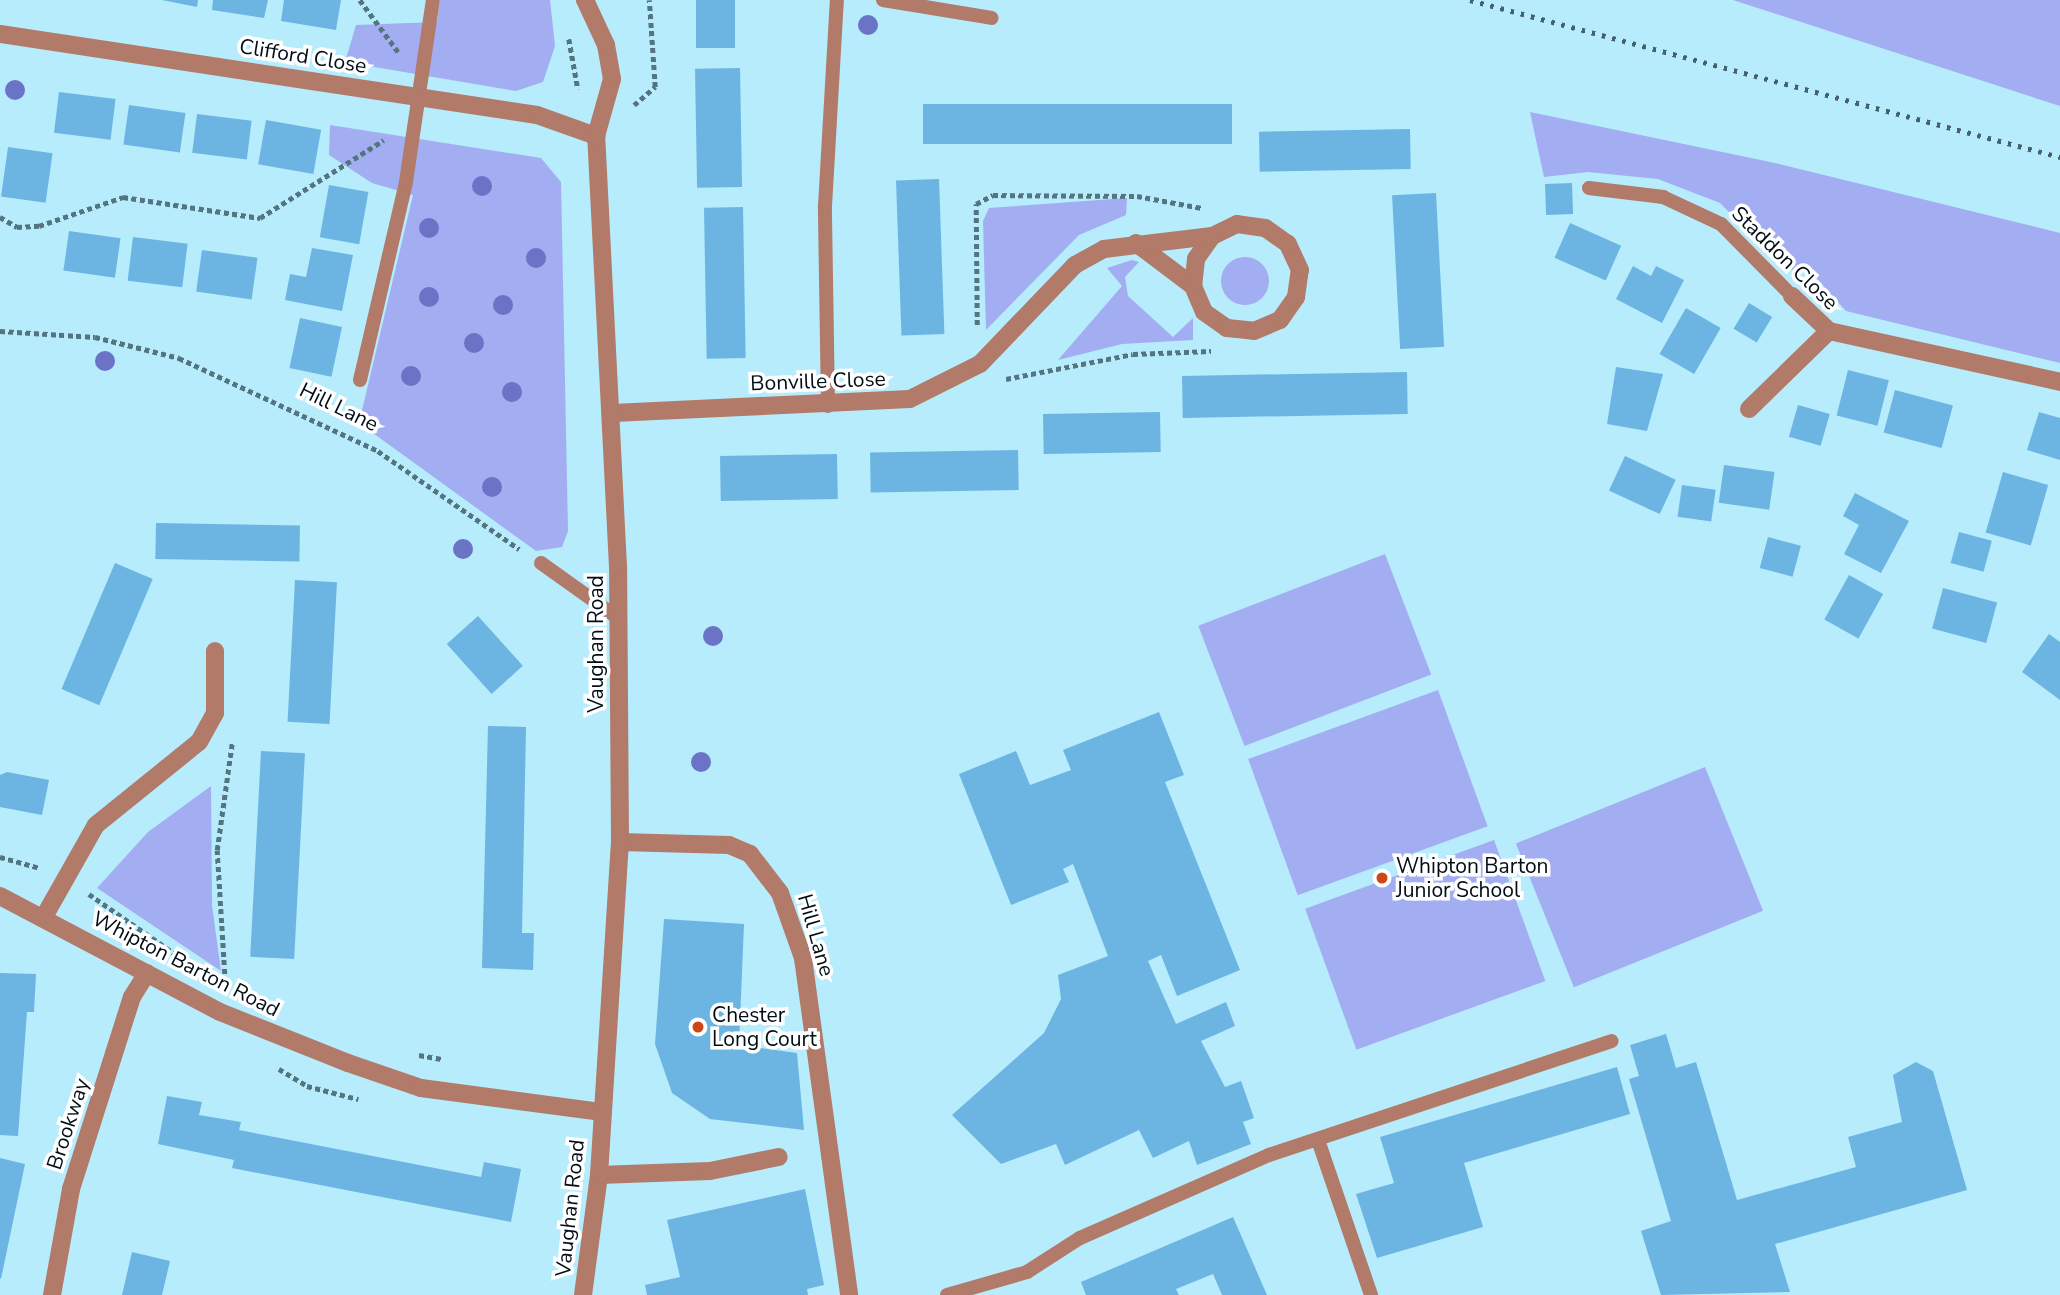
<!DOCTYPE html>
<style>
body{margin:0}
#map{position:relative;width:2060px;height:1295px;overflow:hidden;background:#b6ecfc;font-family:"Nunito Sans",sans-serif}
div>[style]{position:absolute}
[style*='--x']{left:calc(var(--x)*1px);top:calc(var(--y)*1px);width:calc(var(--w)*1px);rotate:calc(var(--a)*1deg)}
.green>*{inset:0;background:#a3adf1;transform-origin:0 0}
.round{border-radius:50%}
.building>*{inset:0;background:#6cb5e3;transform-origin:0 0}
.path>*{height:4.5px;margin-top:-2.25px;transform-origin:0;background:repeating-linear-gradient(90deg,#54757f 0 5px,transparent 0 8.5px)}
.service>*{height:14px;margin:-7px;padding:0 7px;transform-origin:7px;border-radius:7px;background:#b17a69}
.minor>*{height:18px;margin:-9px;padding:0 9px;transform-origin:9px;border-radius:9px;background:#b17a69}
.rail>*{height:5px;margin-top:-2.5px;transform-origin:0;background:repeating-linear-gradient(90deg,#45626c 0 3.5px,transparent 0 10.5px)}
.trees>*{width:20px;height:20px;margin:-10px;border-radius:50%;background:#6a73c6}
.dots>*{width:19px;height:19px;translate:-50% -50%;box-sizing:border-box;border:4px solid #fff;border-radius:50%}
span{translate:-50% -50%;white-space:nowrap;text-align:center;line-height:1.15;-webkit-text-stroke:7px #fff;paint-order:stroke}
.street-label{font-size:21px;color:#000e14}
.poi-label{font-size:21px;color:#000e14}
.left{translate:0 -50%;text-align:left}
</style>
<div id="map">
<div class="green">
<div style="clip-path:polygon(440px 0,550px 0,555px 46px,543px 82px,516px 91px,345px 62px,356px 25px,437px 22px)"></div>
<div style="clip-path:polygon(1733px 0,2060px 0,2060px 106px)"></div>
<div style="clip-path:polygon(1530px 112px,1775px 163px,2060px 233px,2060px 363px,1846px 311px,1810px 271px,1785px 269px,1720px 203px,1658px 179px,1588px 172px,1544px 177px)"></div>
<div style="clip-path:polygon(330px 125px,541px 158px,561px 182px,568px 531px,562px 547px,536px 551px,359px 423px,413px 195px,372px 183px,329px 155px)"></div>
<div style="clip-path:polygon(1127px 198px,1126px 215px,1079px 235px,986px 330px,983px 221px,989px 208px)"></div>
<div class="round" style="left:1221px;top:257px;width:48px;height:48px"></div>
<div style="clip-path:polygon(1132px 260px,1139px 262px,1125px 277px,1128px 296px,1173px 337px,1193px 318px,1193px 340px,1122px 344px,1058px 360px,1122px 286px,1107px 268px)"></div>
<div style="left:1385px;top:554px;width:129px;height:200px;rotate:69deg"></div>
<div style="left:1438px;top:690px;width:145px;height:202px;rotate:70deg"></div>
<div style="left:1705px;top:767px;width:155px;height:204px;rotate:68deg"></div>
<div style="clip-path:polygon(211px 786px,212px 905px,221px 971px,97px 888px,148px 832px)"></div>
<div style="left:1494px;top:840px;width:150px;height:201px;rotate:70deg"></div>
</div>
<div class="building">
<div style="clip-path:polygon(162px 0,198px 0,197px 7px)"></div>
<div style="clip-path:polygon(213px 0,268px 0,264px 18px,212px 10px)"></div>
<div style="clip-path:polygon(284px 0,341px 0,336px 30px,281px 21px)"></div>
<div style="left:696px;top:0;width:39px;height:48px"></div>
<div style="left:740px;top:68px;width:119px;height:45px;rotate:89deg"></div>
<div style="left:59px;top:92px;width:57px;height:41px;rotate:7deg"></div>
<div style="left:1232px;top:104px;width:40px;height:309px;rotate:90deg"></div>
<div style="left:129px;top:105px;width:57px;height:40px;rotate:8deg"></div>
<div style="left:197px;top:114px;width:55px;height:39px;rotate:7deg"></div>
<div style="left:266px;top:120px;width:56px;height:45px;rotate:10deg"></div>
<div style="left:1410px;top:129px;width:40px;height:151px;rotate:89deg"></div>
<div style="left:8px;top:147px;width:45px;height:50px;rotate:8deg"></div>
<div style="left:939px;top:179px;width:155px;height:43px;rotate:88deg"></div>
<div style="left:1572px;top:183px;width:31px;height:27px;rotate:88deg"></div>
<div style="left:329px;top:185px;width:40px;height:53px;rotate:10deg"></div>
<div style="left:1436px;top:193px;width:154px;height:44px;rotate:87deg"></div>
<div style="left:743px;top:207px;width:151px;height:39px;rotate:89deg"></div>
<div style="left:1570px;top:223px;width:56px;height:38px;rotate:24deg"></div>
<div style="left:69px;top:231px;width:52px;height:40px;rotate:8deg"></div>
<div style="left:133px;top:237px;width:55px;height:44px;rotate:7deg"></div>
<div style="clip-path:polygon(312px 248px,353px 255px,342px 311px,285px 300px,290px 274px,306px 277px)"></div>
<div style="left:202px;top:250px;width:56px;height:42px;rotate:8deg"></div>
<div style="clip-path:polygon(1633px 266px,1651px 276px,1656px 266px,1684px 280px,1662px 323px,1616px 299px)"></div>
<div style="left:1749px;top:303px;width:27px;height:30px;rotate:31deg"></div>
<div style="left:1686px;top:308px;width:40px;height:53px;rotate:30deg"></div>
<div style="left:300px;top:318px;width:43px;height:51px;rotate:12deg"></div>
<div style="clip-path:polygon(1616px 367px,1663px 374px,1647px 431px,1607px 424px)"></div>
<div style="left:1848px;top:370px;width:42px;height:47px;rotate:14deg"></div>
<div style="left:1407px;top:372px;width:42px;height:225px;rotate:89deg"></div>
<div style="left:1895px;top:390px;width:60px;height:44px;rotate:15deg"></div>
<div style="left:1798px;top:405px;width:33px;height:33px;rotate:16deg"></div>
<div style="left:1160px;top:412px;width:40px;height:117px;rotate:89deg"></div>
<div style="clip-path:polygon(2039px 412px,2060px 418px,2060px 460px,2027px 450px)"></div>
<div style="left:1018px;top:450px;width:40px;height:148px;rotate:89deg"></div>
<div style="left:837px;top:454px;width:45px;height:117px;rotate:89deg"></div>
<div style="left:1625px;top:456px;width:56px;height:38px;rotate:25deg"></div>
<div style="left:1724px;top:465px;width:51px;height:38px;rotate:8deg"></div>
<div style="left:2003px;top:472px;width:47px;height:63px;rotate:16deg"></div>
<div style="left:1682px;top:485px;width:34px;height:32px;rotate:8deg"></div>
<div style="clip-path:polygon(1855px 493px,1909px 521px,1881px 573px,1844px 554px,1859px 525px,1843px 516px)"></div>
<div style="left:156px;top:523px;width:144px;height:36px;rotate:1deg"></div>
<div style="left:1959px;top:532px;width:34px;height:32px;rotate:15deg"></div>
<div style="left:1768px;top:537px;width:34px;height:32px;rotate:15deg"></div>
<div style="left:115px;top:563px;width:41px;height:137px;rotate:23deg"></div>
<div style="left:1849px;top:575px;width:39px;height:51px;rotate:29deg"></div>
<div style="left:295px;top:580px;width:42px;height:142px;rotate:3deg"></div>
<div style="left:1943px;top:588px;width:56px;height:42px;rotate:15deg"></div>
<div style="left:478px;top:616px;width:67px;height:42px;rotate:48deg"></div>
<div style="clip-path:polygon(2049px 634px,2060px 642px,2060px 700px,2022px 672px)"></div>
<div style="clip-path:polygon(1159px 712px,1184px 775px,1165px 782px,1240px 970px,1177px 996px,1161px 955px,1148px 961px,1176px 1024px,1226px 1002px,1235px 1026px,1201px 1041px,1225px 1087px,1241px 1081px,1254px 1118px,1243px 1122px,1251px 1144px,1197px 1165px,1189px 1141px,1153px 1158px,1139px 1130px,1065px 1165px,1056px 1144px,1001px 1164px,952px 1115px,1044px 1033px,1061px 999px,1058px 975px,1108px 956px,1073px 864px,1063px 869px,1069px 882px,1011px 905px,959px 774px,1016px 751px,1030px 785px,1071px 770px,1063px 750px)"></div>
<div style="clip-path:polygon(488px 726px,526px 727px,522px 933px,534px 933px,533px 970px,482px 968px)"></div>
<div style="left:261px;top:751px;width:44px;height:206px;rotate:3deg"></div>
<div style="clip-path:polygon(7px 772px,49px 780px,42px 815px,0 807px,0 775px)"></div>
<div style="clip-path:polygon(664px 919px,744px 924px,739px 1045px,797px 1053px,804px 1130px,710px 1119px,672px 1093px,655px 1044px)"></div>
<div style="clip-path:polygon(0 973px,36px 974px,34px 1012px,27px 1012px,18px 1136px,0 1135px)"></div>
<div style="clip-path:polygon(1666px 1034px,1676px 1068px,1696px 1062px,1737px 1200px,1856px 1167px,1848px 1137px,1902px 1122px,1893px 1075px,1916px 1062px,1933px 1071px,1967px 1190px,1775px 1244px,1790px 1292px,1661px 1295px,1641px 1231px,1671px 1221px,1629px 1079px,1639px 1076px,1630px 1045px)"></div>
<div style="clip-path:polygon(1617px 1067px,1630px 1114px,1464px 1163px,1483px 1227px,1377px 1258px,1356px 1194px,1394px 1183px,1380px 1137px)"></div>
<div style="clip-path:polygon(167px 1096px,202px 1102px,199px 1115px,241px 1122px,239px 1130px,481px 1177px,484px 1162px,521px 1169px,511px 1222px,232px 1168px,234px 1160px,158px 1144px)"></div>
<div style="clip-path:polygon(0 1158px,25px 1164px,1px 1279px,0 1278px)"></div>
<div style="clip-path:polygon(805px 1189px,824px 1285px,807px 1289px,808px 1295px,647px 1295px,645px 1285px,680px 1277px,667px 1220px)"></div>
<div style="clip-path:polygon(1233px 1217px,1267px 1295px,1222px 1295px,1213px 1274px,1176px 1289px,1179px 1295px,1086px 1295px,1081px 1282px)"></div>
<div style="clip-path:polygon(132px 1252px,170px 1261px,162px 1295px,122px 1295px)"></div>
</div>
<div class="path">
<div style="--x:360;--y:0;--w:66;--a:53.7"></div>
<div style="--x:569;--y:39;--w:51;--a:79.8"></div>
<div style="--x:634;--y:105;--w:28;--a:-41"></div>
<div style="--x:655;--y:87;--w:87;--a:-93.9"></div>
<div style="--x:0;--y:217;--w:20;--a:30"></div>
<div style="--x:17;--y:227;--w:22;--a:-3"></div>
<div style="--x:39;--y:226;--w:89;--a:-19"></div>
<div style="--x:123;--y:197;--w:139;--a:8.7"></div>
<div style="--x:260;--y:218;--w:146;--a:-32.2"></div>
<div style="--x:977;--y:325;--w:121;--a:-90.5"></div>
<div style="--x:976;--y:204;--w:19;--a:-28"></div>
<div style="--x:993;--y:195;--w:144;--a:0.4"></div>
<div style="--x:1137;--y:196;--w:66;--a:10.5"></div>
<div style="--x:0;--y:331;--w:95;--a:3.6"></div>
<div style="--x:95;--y:337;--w:87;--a:14"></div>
<div style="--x:179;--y:358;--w:220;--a:25"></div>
<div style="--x:378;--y:451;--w:172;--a:34.8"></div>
<div style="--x:1006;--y:379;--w:129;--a:-11.1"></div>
<div style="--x:1133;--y:354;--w:78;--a:-2.2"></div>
<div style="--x:0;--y:857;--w:41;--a:15.4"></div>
<div style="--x:89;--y:894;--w:103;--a:34.8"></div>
<div style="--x:225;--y:982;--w:132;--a:-93.5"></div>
<div style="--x:217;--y:850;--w:108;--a:-82"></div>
<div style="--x:419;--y:1055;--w:23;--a:10"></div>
<div style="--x:279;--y:1069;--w:33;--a:31"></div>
<div style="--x:307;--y:1086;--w:53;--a:14.3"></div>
</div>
<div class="service">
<div style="--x:883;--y:0;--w:110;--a:9.4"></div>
<div style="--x:1589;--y:188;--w:75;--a:6.9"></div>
<div style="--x:1663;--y:197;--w:64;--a:25"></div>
<div style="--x:1721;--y:224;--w:101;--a:45.4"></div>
<div style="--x:360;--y:380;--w:203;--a:-76.9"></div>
<div style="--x:406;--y:182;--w:184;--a:-81.6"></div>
<div style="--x:828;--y:406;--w:200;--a:-90.9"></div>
<div style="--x:825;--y:206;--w:206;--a:-86.7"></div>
<div style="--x:541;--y:563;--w:95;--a:35.5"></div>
<div style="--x:1319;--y:1143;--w:161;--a:71.1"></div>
<div style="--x:947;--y:1295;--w:83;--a:-16"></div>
<div style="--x:1027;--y:1272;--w:63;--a:-32.7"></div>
<div style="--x:1080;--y:1238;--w:206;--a:-23.7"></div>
<div style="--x:1269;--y:1155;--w:361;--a:-18.4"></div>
</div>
<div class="minor">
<div style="--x:0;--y:34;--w:543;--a:8.58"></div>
<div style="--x:537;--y:115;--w:63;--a:19.6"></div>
<div style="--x:1136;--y:243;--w:71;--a:37"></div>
<div style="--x:1193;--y:286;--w:28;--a:67"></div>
<div style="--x:1204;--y:312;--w:28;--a:35"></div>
<div style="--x:1227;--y:328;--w:27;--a:6"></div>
<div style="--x:1254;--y:331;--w:28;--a:-23"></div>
<div style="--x:1280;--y:320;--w:28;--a:-55"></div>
<div style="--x:1296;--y:297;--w:27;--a:-82"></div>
<div style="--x:1300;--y:270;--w:29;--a:-115"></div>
<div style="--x:1288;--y:244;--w:28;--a:-145"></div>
<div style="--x:1265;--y:228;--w:28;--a:-172"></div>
<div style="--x:1237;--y:224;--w:28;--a:154"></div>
<div style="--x:1212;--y:236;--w:28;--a:125"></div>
<div style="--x:1196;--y:259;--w:27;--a:96"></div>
<div style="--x:1792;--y:296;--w:51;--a:43.4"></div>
<div style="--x:1749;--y:409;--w:112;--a:-44.3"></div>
<div style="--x:1829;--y:331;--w:237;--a:12.4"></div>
<div style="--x:613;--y:413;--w:297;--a:-2.7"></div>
<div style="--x:910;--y:399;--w:78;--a:-26.6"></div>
<div style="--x:980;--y:364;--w:137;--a:-46.2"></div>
<div style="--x:1075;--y:265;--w:33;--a:-29"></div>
<div style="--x:1104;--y:249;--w:109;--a:-6.9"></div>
<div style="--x:620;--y:842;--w:109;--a:1.6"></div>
<div style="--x:729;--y:845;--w:23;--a:23"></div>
<div style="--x:750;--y:854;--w:49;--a:52.4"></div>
<div style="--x:780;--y:893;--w:69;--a:70.5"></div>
<div style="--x:803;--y:958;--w:340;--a:82.2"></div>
<div style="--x:0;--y:896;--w:249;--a:27.8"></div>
<div style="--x:220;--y:1012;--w:138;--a:21.7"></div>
<div style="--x:348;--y:1063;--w:77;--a:18.9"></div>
<div style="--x:421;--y:1088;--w:181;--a:7.6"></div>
<div style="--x:45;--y:915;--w:103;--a:-60.5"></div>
<div style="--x:96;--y:825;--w:132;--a:-38.9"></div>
<div style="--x:199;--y:742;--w:33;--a:-61"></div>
<div style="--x:215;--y:713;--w:62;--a:-90"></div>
<div style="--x:599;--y:1175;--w:111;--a:-2.1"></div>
<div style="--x:710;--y:1171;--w:70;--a:-11.5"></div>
<div style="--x:52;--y:1295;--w:108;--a:-79.8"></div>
<div style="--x:71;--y:1189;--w:201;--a:-72.4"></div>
<div style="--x:132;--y:997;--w:28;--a:-58"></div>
<div style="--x:583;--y:1295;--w:121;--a:-82.4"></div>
<div style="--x:599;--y:1175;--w:334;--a:-86.4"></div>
<div style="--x:620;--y:842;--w:275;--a:-90.4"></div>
<div style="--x:618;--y:567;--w:432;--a:-92.9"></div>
<div style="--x:596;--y:136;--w:59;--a:-74.3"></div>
<div style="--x:612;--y:79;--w:35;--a:-100"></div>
<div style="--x:606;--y:45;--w:50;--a:-115"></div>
</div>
<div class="rail">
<div style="--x:1470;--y:0;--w:611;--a:14.9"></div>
</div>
<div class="trees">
<div style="left:868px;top:25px"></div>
<div style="left:15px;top:90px"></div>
<div style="left:482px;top:186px"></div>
<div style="left:429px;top:228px"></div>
<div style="left:536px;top:258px"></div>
<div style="left:429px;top:297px"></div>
<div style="left:503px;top:305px"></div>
<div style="left:474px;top:343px"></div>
<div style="left:105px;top:361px"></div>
<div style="left:411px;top:376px"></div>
<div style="left:512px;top:392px"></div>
<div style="left:492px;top:487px"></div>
<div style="left:463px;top:549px"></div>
<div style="left:713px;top:636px"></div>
<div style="left:701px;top:762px"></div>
</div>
<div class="dots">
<div style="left:1382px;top:878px;background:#cf4717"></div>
<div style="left:698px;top:1027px;background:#cf4717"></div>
</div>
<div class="street-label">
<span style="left:303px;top:56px;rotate:9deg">Clifford Close</span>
<span style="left:1785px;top:258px;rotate:44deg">Staddon Close</span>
<span style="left:818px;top:381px;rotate:-2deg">Bonville Close</span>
<span style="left:339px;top:407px;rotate:26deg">Hill Lane</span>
<span style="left:596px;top:644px;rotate:-90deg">Vaughan Road</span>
<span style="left:816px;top:935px;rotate:74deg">Hill Lane</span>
<span style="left:186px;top:964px;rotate:27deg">Whipton Barton Road</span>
<span style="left:68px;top:1124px;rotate:-72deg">Brookway</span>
<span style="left:570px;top:1208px;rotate:-84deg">Vaughan Road</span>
</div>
<div class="poi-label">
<span class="left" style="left:1396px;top:878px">Whipton Barton<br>Junior School</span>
<span class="left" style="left:712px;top:1027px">Chester<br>Long Court</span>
</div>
</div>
